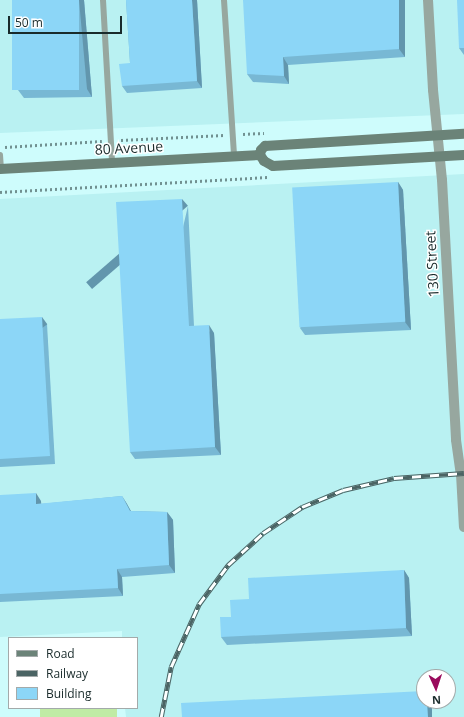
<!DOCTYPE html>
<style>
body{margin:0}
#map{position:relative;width:464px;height:717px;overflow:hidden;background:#cefcfc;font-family:"Open Sans",sans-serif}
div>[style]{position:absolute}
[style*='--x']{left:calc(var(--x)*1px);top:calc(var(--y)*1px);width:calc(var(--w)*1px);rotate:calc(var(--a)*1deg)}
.built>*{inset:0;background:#b9f1f2}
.green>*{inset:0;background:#c0eba5;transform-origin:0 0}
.path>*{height:2.5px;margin-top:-1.25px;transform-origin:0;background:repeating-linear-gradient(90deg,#719191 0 2px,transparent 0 5px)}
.service>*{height:6px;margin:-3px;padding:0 3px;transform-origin:3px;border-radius:3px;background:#97a79f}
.minor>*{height:10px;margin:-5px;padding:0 5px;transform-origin:5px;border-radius:5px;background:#97a79f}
.secondary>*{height:10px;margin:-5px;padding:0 5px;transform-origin:5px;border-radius:5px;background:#6b8378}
.rail>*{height:4.5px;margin-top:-2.25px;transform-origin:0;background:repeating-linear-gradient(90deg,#fff 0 9px,#4b6464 0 18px);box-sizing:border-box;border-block:1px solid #4b6464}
.wall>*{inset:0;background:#78b8d4}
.shaded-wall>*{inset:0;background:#6296ad;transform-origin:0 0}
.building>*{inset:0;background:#8cd6f7;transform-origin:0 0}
span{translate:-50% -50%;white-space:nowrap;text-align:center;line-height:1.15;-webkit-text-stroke:3px #fff;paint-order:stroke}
.street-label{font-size:14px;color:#192b2b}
.legend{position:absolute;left:8px;top:637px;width:130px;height:72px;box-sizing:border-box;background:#fff;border:1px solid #a3aaaa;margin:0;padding:5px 7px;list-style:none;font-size:12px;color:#192b2b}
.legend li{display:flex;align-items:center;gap:8px;height:20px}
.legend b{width:20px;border:1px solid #a3aaaa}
.north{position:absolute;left:416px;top:669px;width:40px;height:40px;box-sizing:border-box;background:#fff;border:1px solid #a3aaaa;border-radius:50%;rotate:177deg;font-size:11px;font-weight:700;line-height:16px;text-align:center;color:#192b2b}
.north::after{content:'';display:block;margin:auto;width:14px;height:18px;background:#9a0c5d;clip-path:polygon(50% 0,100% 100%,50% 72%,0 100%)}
.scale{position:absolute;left:8px;top:16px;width:114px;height:18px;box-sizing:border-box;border:2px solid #192b2b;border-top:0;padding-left:5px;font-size:12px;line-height:14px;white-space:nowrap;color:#192b2b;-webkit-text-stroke:3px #fff;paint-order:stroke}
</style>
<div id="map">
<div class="built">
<div style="clip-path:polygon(0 0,464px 0,464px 114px,0 133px)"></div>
<div style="clip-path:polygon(evenodd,464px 174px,464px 717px,126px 717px,125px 708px,137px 708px,137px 638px,122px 638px,122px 631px,0 637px,0 199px,464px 174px,424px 677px,448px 677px,448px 701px,424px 701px,424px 677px)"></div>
</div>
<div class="green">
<div style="left:40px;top:708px;width:77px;height:9px"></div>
</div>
<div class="path">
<div style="--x:243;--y:134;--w:21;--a:-3"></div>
<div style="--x:121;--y:140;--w:103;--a:-2.8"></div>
<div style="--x:5;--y:147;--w:97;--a:-3.5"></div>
<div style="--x:0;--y:192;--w:268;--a:-3.2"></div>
</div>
<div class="service">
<div style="--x:103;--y:0;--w:163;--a:86.8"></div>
<div style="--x:224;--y:0;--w:156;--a:86.3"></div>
<div style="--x:0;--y:155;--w:14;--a:86"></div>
</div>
<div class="minor">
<div style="--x:428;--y:0;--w:90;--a:86.8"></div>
<div style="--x:433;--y:90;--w:90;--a:84.3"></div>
<div style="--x:442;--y:180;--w:260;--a:86.9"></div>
<div style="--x:456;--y:440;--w:34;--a:82"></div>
<div style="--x:461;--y:474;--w:53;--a:86.8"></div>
</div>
<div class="secondary">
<div style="--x:260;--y:155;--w:5;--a:-79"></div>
<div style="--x:261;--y:150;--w:6;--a:-45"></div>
<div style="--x:265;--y:146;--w:199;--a:-3.5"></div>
<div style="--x:260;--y:155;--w:7;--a:56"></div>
<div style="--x:264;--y:161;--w:10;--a:29"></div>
<div style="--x:273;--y:166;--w:191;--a:-3.3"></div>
<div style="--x:0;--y:169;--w:260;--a:-3.1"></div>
</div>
<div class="rail">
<div style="--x:161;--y:717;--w:51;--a:-78.7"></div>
<div style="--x:171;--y:667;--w:69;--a:-66"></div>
<div style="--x:199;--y:604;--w:49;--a:-53.4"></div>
<div style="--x:228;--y:565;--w:47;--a:-42.4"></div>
<div style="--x:263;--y:533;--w:47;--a:-33.7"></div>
<div style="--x:302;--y:507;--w:44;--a:-22.5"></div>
<div style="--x:343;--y:490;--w:52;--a:-13.2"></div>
<div style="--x:394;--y:478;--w:70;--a:-4.1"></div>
</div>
<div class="wall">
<div style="clip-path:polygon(12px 0,84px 0,92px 97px,24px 98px,18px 90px)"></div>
<div style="clip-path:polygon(126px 0,197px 0,202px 88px,127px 93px,122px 86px,130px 63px)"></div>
<div style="clip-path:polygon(405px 0,405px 57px,288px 65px,289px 84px,253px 82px,247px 74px)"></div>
<div style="clip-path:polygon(464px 0,464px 55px,459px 48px)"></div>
<div style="clip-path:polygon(398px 182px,403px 190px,411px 330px,305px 335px,300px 328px)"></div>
<div style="clip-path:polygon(188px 206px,194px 326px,214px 333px,221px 455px,135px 459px,130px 452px)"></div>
<div style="clip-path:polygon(0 319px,47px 324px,55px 464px,0 467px)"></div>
<div style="clip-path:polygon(0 495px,41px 501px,41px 504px,122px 496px,127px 504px,131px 511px,167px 512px,173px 520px,175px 573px,122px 577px,123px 596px,0 602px)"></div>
<div style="clip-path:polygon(404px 570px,409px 578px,412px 636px,227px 645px,221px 637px,231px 617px,249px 599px)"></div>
</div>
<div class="shaded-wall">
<div style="clip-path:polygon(79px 0,84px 0,92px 97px,87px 89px)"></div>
<div style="clip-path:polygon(192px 0,197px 0,202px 88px,197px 81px)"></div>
<div style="clip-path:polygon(399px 0,405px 0,405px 57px,399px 49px)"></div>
<div style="clip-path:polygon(283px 57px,288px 65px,289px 84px,284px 76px)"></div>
<div style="clip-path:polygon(398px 182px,403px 190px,411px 330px,405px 322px)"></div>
<div style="left:182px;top:199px;width:9px;height:127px;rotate:49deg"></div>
<div style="left:42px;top:317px;width:9px;height:139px;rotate:54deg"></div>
<div style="clip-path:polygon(209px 325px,214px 333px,221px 455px,215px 447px)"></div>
<div style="clip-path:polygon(36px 493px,41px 501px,42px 512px,36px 504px)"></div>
<div style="clip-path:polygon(122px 496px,127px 504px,135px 519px,130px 511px)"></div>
<div style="clip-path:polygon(167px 512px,173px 520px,175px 573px,169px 565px)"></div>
<div style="clip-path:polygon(117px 569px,122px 577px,123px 596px,118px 588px)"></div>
<div style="clip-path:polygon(404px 570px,409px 578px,412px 636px,406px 628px)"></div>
<div style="left:427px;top:701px;width:5px;height:16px"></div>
</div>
<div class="building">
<div style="left:12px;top:0;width:67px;height:90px"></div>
<div style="clip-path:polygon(126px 0,192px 0,197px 81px,122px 86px,119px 64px,130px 63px)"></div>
<div style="clip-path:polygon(243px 0,399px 0,399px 49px,283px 57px,284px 76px,247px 74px)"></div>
<div style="clip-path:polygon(457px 0,464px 0,464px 48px,459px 48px)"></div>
<div style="left:398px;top:182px;width:140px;height:106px;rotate:87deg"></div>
<div style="clip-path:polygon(182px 199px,189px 326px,209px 325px,215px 447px,130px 452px,116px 202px)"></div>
<div style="clip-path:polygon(42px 317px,50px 456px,0 459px,0 319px)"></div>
<div style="clip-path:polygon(36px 493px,36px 504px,122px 496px,130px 511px,167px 512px,169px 565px,117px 569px,118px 588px,0 594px,0 495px)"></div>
<div style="clip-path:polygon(404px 570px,406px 628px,221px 637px,220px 617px,231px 617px,230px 600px,249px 599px,248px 578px)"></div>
<div style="clip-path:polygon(424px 691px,424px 701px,427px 701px,428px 717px,182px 717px,181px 703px)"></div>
</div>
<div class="street-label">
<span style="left:129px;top:148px;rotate:-3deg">80 Avenue</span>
<span style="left:432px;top:264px;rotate:-93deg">130 Street</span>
</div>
<ul class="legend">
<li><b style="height:5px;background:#6b8378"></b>Road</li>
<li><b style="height:5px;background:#4b6464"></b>Railway</li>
<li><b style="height:11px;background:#8cd6f7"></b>Building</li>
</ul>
<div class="north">N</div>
<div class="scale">50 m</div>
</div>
